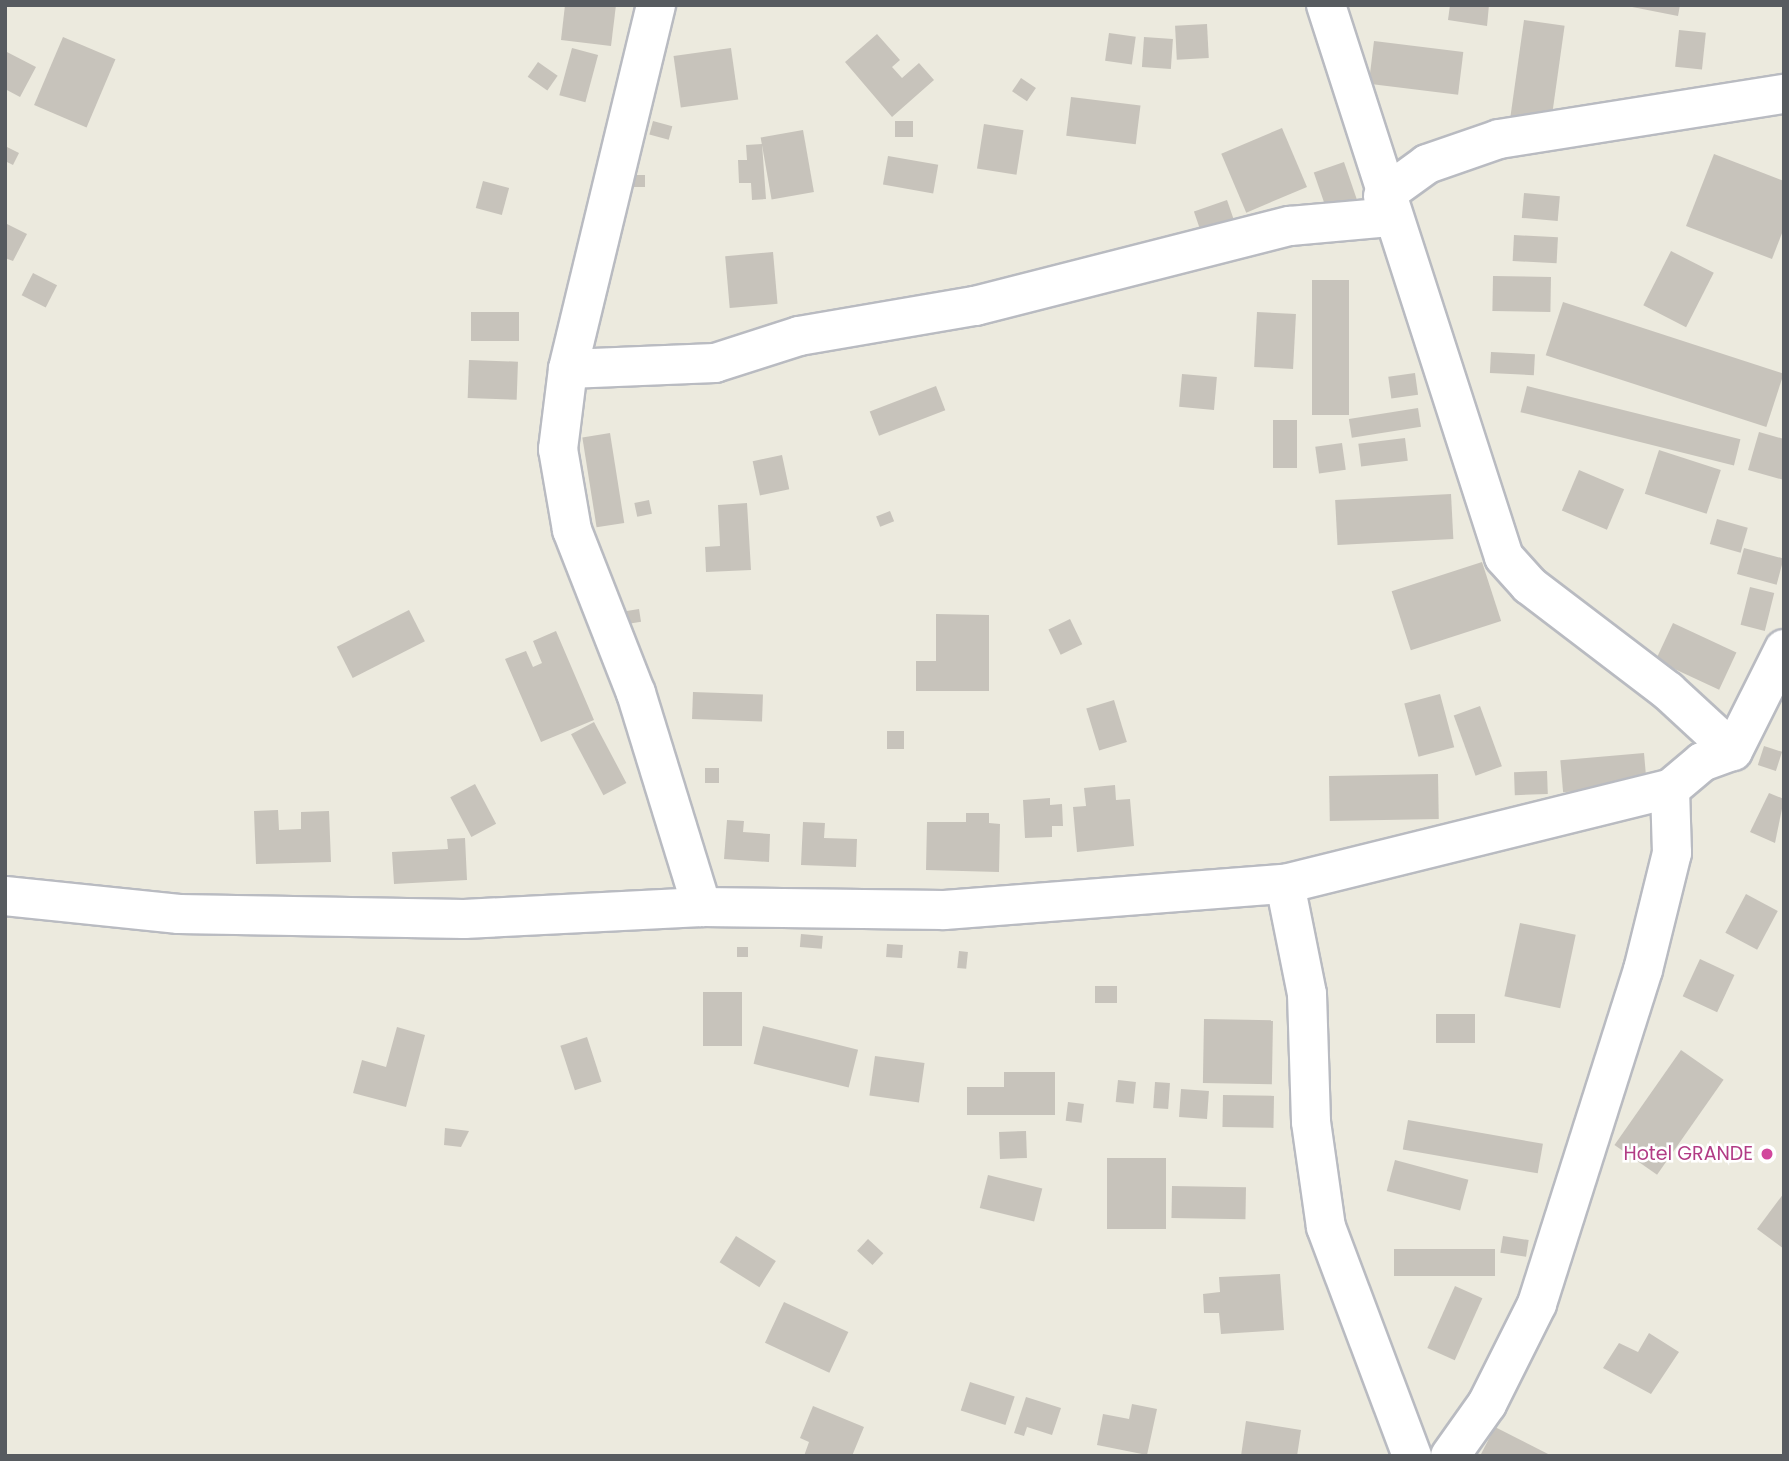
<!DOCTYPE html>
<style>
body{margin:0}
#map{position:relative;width:1789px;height:1461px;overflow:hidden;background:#eceade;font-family:Poppins,sans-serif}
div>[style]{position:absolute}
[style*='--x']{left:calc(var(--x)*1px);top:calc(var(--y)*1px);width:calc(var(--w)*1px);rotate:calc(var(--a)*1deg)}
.building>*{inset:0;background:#c7c3bb;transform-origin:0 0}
.roads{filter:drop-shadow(2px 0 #b9bbc1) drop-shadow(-2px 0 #b9bbc1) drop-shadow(0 2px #b9bbc1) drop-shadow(0 -2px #b9bbc1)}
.minor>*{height:38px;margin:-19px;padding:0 19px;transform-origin:19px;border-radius:19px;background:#fff}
.dots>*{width:19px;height:19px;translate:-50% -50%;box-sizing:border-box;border:4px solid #fff;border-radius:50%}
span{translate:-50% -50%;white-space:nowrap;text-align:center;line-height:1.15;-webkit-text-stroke:5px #fff;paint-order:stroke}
.hotel-label{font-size:19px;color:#b23c85}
.right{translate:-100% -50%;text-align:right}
.frame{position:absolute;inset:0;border:7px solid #575b60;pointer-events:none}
</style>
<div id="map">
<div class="building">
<div style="clip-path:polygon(565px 5px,616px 5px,611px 46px,561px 40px)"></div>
<div style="clip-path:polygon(1450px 5px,1489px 5px,1487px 26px,1448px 20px)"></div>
<div style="clip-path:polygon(1622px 5px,1680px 5px,1678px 16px)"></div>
<div style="left:1524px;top:20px;width:41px;height:100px;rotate:8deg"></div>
<div style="left:1207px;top:24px;width:34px;height:32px;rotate:87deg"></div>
<div style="left:1679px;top:30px;width:27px;height:37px;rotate:6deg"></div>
<div style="left:1109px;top:33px;width:27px;height:28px;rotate:8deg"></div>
<div style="clip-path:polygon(877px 34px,900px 60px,892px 67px,902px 78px,919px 63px,934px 80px,892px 117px,845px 62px)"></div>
<div style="left:63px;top:37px;width:57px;height:74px;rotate:23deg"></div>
<div style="left:1144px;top:37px;width:29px;height:30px;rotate:4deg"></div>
<div style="left:1374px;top:41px;width:90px;height:43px;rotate:7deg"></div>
<div style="left:572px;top:48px;width:27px;height:49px;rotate:15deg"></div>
<div style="left:731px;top:48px;width:52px;height:58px;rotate:82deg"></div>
<div style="clip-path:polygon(5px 51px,36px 67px,20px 97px,5px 89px)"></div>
<div style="left:538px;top:62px;width:24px;height:18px;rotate:35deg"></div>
<div style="left:1021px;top:78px;width:18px;height:16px;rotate:34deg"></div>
<div style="left:1071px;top:97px;width:70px;height:39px;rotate:7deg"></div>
<div style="left:653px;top:121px;width:20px;height:14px;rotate:15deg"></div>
<div style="left:895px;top:121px;width:18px;height:16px"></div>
<div style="left:984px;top:124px;width:40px;height:45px;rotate:9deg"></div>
<div style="left:1282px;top:128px;width:64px;height:66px;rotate:67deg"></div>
<div style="left:803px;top:130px;width:63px;height:43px;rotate:80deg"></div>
<div style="clip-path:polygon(762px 144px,766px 199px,752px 200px,751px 183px,739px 183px,738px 160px,747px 160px,746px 145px)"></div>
<div style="clip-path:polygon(5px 146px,19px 153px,13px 165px,5px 161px)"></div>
<div style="clip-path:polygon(1714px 154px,1784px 181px,1784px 228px,1772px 259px,1686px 226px)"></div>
<div style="left:888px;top:156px;width:51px;height:29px;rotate:10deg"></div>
<div style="left:1344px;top:162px;width:39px;height:32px;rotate:71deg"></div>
<div style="left:626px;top:175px;width:19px;height:12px"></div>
<div style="left:483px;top:181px;width:27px;height:28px;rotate:15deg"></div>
<div style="left:1524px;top:193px;width:36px;height:25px;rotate:5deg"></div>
<div style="left:1227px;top:200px;width:31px;height:35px;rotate:71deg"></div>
<div style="clip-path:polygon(5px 223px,27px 234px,13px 261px,5px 258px)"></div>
<div style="left:1514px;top:235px;width:44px;height:26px;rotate:3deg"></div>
<div style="left:1671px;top:251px;width:48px;height:61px;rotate:27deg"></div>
<div style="left:773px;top:252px;width:52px;height:48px;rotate:85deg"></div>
<div style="left:33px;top:273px;width:27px;height:25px;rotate:27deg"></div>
<div style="left:1493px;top:276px;width:58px;height:35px;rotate:1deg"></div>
<div style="left:1312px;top:280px;width:37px;height:135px"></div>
<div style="left:1563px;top:302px;width:232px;height:56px;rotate:18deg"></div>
<div style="left:471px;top:312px;width:48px;height:29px"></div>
<div style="left:1257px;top:312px;width:39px;height:55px;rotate:3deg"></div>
<div style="left:1491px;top:352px;width:44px;height:21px;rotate:3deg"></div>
<div style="left:469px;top:360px;width:49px;height:38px;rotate:2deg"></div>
<div style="left:1415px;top:373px;width:22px;height:27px;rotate:82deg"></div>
<div style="left:1182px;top:374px;width:35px;height:33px;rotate:5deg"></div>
<div style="left:936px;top:386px;width:26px;height:71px;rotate:69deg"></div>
<div style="left:1527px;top:386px;width:220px;height:27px;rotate:14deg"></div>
<div style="left:1418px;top:408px;width:19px;height:70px;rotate:81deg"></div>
<div style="left:1273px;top:420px;width:24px;height:48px"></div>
<div style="clip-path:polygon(1759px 432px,1784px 439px,1784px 480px,1748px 470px)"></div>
<div style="left:610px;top:433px;width:91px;height:28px;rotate:81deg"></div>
<div style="left:1405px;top:438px;width:23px;height:47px;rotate:83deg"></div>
<div style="left:1342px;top:443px;width:27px;height:27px;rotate:82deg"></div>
<div style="left:1659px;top:450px;width:65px;height:46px;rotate:18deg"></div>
<div style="left:782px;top:455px;width:35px;height:30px;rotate:78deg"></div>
<div style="left:1579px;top:470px;width:49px;height:44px;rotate:23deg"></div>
<div style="left:1451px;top:494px;width:45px;height:116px;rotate:87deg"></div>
<div style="left:649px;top:500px;width:14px;height:15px;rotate:78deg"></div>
<div style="clip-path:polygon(747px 503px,751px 570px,706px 572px,705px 547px,720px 546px,718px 505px)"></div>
<div style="left:890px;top:511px;width:11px;height:15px;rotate:68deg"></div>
<div style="left:1717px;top:519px;width:32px;height:26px;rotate:16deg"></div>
<div style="left:1744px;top:548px;width:41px;height:27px;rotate:15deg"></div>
<div style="left:1482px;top:562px;width:62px;height:95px;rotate:72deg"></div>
<div style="left:1750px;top:587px;width:25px;height:39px;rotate:14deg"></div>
<div style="left:639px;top:609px;width:13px;height:17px;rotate:81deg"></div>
<div style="left:409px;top:610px;width:35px;height:81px;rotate:63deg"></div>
<div style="clip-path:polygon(936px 614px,989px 615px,989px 691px,916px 691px,916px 661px,936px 661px)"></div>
<div style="left:1070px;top:619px;width:28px;height:24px;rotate:64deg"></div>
<div style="left:1673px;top:623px;width:70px;height:41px;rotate:25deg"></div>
<div style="clip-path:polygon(556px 631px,594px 720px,541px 742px,505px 659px,526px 651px,533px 667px,542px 663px,533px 641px)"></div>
<div style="left:693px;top:692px;width:70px;height:27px;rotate:2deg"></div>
<div style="left:1440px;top:694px;width:55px;height:37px;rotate:75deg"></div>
<div style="left:1114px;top:700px;width:44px;height:29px;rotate:73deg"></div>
<div style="left:1480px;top:706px;width:64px;height:28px;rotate:70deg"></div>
<div style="left:594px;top:722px;width:69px;height:26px;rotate:62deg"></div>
<div style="left:887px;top:731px;width:17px;height:18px"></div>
<div style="left:1764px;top:746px;width:19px;height:20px;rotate:18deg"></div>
<div style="left:1644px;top:753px;width:32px;height:84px;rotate:85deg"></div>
<div style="left:705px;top:768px;width:14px;height:15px"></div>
<div style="left:1547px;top:771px;width:23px;height:33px;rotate:88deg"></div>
<div style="left:1438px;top:774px;width:45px;height:109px;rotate:89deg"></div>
<div style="left:475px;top:784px;width:45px;height:28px;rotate:62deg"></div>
<div style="clip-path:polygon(1115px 785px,1116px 800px,1130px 799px,1134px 846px,1077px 852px,1073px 807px,1086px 806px,1084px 788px)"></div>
<div style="clip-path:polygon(1769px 793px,1784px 799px,1775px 843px,1750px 832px)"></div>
<div style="clip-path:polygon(1050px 798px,1050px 805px,1062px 804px,1063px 826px,1052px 826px,1052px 837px,1025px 838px,1023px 800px)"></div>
<div style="clip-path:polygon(278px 810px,279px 830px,301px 829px,301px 812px,329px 811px,331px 862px,256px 864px,254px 811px)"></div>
<div style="clip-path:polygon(966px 813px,989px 813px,989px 823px,1000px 824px,999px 872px,926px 870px,927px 822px,966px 822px)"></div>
<div style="clip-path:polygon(727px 820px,744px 821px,743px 832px,770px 834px,769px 862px,724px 859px)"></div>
<div style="clip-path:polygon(803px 822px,825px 823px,824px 838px,857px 839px,856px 867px,801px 865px)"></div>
<div style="clip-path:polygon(465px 838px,467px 880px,394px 884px,392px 852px,448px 849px,447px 839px)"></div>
<div style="left:1746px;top:894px;width:36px;height:44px;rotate:28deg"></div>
<div style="left:1520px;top:923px;width:57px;height:75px;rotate:12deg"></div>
<div style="left:801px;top:934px;width:22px;height:13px;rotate:5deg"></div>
<div style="left:887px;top:944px;width:16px;height:13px;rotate:4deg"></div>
<div style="left:737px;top:947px;width:11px;height:10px"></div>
<div style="left:959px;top:951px;width:9px;height:17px;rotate:6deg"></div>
<div style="left:1700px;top:959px;width:38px;height:41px;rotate:25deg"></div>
<div style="left:1095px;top:986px;width:22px;height:17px"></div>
<div style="left:742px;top:992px;width:54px;height:39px;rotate:90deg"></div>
<div style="left:1436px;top:1014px;width:39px;height:29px"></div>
<div style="left:1204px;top:1019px;width:69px;height:64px;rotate:1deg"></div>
<div style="left:763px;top:1026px;width:98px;height:39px;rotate:14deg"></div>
<div style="clip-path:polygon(397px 1027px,425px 1035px,406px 1107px,353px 1093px,362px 1060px,386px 1067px)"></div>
<div style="left:587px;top:1037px;width:47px;height:28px;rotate:72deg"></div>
<div style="left:1681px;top:1050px;width:52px;height:116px;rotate:35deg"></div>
<div style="left:875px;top:1056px;width:50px;height:40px;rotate:8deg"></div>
<div style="clip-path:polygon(1004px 1072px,1055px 1072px,1055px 1115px,967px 1115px,967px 1087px,1004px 1087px)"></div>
<div style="left:1118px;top:1080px;width:18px;height:22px;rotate:6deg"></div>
<div style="left:1155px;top:1082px;width:15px;height:26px;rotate:4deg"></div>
<div style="left:1181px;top:1089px;width:28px;height:28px;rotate:4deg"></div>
<div style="left:1223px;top:1095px;width:51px;height:32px;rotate:1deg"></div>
<div style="left:1068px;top:1102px;width:16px;height:19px;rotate:7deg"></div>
<div style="left:1408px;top:1120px;width:137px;height:30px;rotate:10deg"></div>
<div style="clip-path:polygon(445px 1128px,469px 1131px,461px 1147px,444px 1145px)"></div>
<div style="left:1026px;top:1131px;width:27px;height:27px;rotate:88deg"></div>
<div style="left:1107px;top:1158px;width:59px;height:71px"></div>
<div style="left:1395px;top:1160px;width:76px;height:32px;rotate:15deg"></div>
<div style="left:988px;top:1175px;width:56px;height:34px;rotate:14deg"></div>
<div style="left:1172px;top:1186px;width:74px;height:32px;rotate:1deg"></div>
<div style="clip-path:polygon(1784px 1193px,1784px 1249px,1757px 1229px)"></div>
<div style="left:736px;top:1236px;width:47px;height:31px;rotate:32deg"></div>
<div style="left:1503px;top:1236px;width:26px;height:17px;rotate:9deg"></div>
<div style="left:868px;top:1239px;width:21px;height:16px;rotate:43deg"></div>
<div style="left:1394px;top:1249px;width:101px;height:27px"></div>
<div style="clip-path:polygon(1280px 1274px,1284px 1330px,1221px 1334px,1219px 1313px,1204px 1313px,1203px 1294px,1220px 1292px,1219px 1277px)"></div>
<div style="left:1455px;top:1286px;width:30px;height:68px;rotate:24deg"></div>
<div style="left:784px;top:1302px;width:71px;height:45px;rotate:25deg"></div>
<div style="clip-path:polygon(1649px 1333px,1679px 1352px,1651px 1394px,1603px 1368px,1619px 1343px,1638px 1352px)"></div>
<div style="left:970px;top:1382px;width:47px;height:30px;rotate:18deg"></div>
<div style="clip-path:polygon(1026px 1397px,1061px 1408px,1052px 1435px,1027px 1427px,1024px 1436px,1014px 1433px)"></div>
<div style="clip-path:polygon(1132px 1404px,1157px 1409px,1147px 1455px,1097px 1445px,1103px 1414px,1129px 1419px)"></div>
<div style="clip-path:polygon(813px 1406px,864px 1427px,852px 1456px,804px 1456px,809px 1442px,800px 1438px)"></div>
<div style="clip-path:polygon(1246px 1421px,1301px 1430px,1297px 1456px,1241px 1456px)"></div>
<div style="clip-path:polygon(1495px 1427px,1552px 1456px,1480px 1456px)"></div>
</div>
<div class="roads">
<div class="minor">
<div style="--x:656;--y:5;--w:374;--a:103.6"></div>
<div style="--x:568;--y:369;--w:147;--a:-2.3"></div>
<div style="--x:715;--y:363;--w:88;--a:-17.8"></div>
<div style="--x:799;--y:336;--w:179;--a:-9.7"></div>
<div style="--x:975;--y:306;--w:325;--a:-14.3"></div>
<div style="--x:1290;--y:226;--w:100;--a:-5.1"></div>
<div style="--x:1326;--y:5;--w:580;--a:72.13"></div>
<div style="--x:1504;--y:557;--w:38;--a:48"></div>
<div style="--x:1529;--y:585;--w:175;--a:37.3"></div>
<div style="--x:1668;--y:691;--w:88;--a:42.7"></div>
<div style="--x:1383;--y:196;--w:54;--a:-36"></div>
<div style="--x:1427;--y:164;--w:76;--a:-19.1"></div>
<div style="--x:1499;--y:139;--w:289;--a:-9"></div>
<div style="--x:568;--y:369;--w:81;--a:97.1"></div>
<div style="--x:558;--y:449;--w:82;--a:80.2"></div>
<div style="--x:572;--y:530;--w:175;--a:68.6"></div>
<div style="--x:636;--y:693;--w:224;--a:72.9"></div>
<div style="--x:1285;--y:884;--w:112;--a:78.7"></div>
<div style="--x:1307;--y:994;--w:128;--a:88.2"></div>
<div style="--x:1311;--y:1122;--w:106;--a:81.9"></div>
<div style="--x:1326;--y:1227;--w:245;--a:69.4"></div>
<div style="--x:5;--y:896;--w:175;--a:5.9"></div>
<div style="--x:179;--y:914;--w:285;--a:1"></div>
<div style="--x:464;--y:919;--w:238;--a:-2.9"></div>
<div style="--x:702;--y:907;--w:242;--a:0.7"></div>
<div style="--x:944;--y:910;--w:342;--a:-4.4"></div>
<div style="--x:1285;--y:884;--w:397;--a:-13.9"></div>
<div style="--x:1450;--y:1456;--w:64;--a:-54.6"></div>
<div style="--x:1487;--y:1404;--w:112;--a:-63.4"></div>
<div style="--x:1537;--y:1304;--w:350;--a:-72.4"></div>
<div style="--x:1643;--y:970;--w:121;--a:-76.1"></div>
<div style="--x:1672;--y:853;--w:64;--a:-91.8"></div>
<div style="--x:1670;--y:789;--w:42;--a:-40.2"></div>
<div style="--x:1702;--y:762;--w:33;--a:-20"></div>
<div style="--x:1733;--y:751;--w:114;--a:-63.4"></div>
</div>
</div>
<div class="dots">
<div style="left:1767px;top:1154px;background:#d1479c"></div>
</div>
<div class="hotel-label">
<span class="right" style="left:1753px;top:1154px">Hotel GRANDE</span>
</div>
<div class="frame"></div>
</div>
